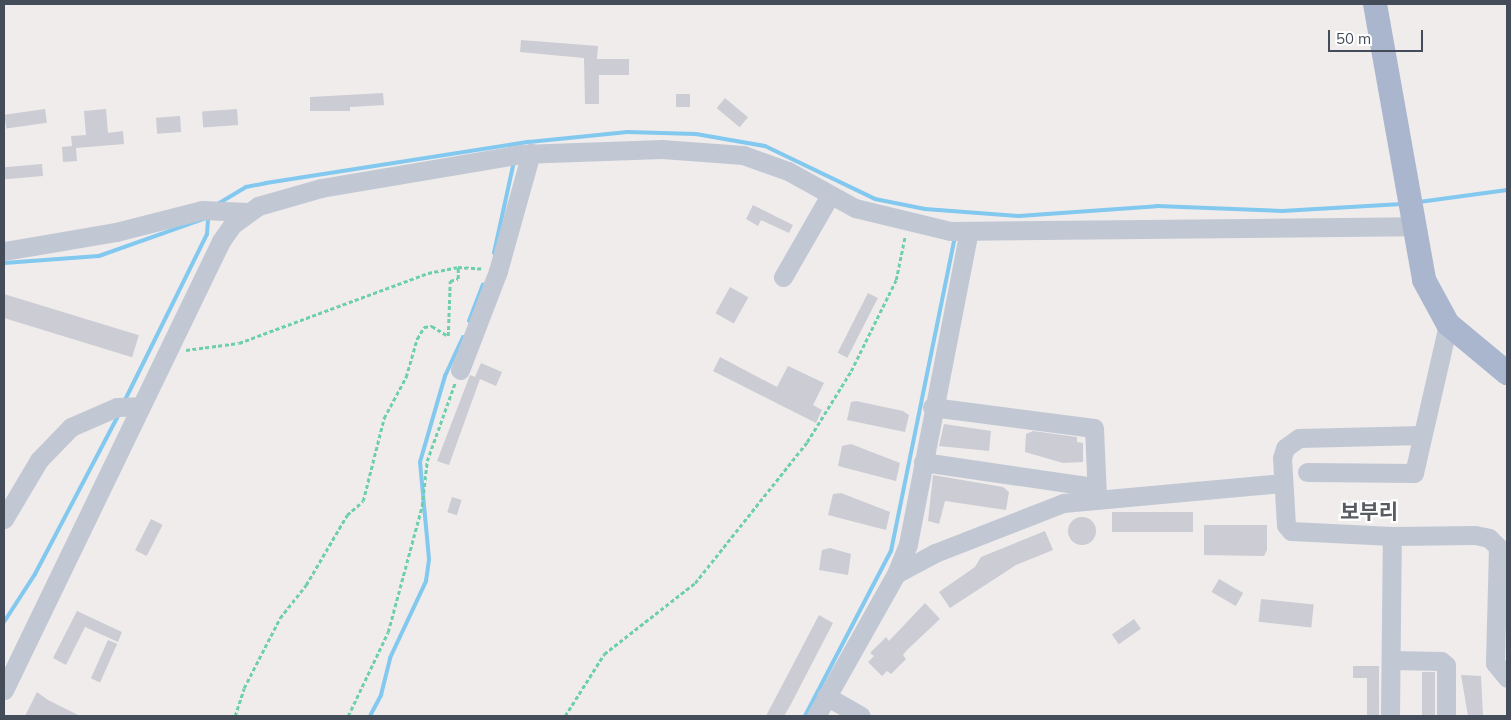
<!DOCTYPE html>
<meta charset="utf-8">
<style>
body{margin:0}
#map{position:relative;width:1511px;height:720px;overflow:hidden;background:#efeceb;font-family:Mulish,"Noto Sans KR",sans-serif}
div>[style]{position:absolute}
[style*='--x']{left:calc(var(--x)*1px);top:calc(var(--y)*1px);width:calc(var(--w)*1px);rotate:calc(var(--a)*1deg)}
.stream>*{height:4px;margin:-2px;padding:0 2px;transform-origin:2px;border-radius:2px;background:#82c8ef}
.building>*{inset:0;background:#cbccd4;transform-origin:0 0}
.round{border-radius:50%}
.path>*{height:2.5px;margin-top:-1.25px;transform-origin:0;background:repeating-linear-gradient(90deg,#6ecfad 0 4px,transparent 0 6.5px)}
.minor>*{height:19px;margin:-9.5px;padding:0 9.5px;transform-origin:9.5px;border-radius:9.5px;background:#c1c8d4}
.major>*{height:24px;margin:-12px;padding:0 12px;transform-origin:12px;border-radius:12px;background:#aab6cd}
span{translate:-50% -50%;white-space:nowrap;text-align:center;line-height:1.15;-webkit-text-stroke:4.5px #fff;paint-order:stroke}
.quarter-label{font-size:21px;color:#585b61;font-weight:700}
.frame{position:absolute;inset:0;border:5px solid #444c5a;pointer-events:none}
.scale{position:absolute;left:1328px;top:30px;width:95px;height:22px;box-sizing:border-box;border:2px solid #444c5a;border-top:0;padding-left:6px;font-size:15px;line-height:18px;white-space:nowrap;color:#444c5a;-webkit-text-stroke:4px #fff;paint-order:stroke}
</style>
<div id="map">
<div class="stream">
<div style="--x:1419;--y:202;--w:89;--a:-7.8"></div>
<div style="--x:216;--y:205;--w:35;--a:-31"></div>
<div style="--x:246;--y:187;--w:20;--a:-11"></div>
<div style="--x:266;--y:183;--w:266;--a:-8.9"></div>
<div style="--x:529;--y:142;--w:99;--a:-5.8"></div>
<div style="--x:627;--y:132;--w:69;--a:1.7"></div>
<div style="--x:696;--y:134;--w:70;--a:9.9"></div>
<div style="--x:765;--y:146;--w:122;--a:25.7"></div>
<div style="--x:875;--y:199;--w:51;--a:11.3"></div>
<div style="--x:925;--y:209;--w:94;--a:4.3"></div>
<div style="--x:1019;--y:216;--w:138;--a:-4.1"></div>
<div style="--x:1157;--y:206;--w:125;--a:2.3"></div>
<div style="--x:1282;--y:211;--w:120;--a:-3.3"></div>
<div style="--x:494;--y:253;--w:89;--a:-77.7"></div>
<div style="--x:4;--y:263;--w:95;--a:-4.2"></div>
<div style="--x:99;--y:256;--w:117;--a:-19.5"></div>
<div style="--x:469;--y:321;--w:39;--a:-69"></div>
<div style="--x:125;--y:400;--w:185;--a:-63.7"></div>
<div style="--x:207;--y:234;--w:15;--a:-86"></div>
<div style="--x:4;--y:622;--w:57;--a:-57.1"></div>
<div style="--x:35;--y:574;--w:181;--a:-62.3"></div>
<div style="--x:370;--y:716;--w:24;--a:-62"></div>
<div style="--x:381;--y:695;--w:38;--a:-76"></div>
<div style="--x:390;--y:658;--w:85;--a:-64.9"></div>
<div style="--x:426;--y:581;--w:22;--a:-82"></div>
<div style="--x:429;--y:559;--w:97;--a:-95.3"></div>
<div style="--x:420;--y:462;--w:90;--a:-73.8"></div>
<div style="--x:445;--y:376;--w:43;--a:-65.2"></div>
<div style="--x:805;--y:716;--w:186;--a:-62.5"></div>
<div style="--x:891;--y:551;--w:320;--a:-78.5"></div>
</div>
<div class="building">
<div style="clip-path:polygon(521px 40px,598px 46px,597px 59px,629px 59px,629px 75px,599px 75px,599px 104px,585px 104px,584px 58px,520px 52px)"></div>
<div style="clip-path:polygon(383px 93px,384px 105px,350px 107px,350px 111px,310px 111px,310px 97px)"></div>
<div style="left:676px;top:94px;width:14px;height:13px"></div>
<div style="left:725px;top:98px;width:30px;height:13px;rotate:40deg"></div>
<div style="left:45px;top:109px;width:14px;height:41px;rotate:82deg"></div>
<div style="clip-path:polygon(106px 109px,108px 133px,123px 131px,124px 144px,76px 148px,77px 161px,63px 162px,62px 147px,72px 146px,71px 136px,86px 135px,84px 111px)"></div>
<div style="left:237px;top:109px;width:16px;height:35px;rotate:86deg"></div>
<div style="left:180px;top:116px;width:16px;height:24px;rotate:86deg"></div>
<div style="left:42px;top:164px;width:12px;height:38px;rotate:85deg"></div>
<div style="clip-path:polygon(753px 205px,793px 225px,789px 233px,761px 220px,758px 226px,746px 219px)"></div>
<div style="left:730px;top:287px;width:21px;height:30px;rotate:29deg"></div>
<div style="left:868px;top:293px;width:11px;height:67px;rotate:27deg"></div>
<div style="left:4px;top:294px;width:141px;height:23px;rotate:17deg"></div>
<div style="clip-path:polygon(720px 357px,777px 387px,788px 366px,824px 383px,813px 405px,822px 410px,816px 423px,713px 371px)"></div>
<div style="clip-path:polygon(481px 363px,502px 372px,496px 386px,480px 379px,449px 465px,437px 461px,470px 375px,475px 377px)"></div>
<div style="clip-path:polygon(856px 401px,903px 411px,909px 415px,905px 432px,847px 420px,851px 402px)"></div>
<div style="clip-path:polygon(944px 424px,991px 431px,989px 451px,939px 446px)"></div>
<div style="clip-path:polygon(1033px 431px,1077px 437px,1077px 442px,1083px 443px,1083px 462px,1063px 463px,1025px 452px,1026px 434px)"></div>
<div style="clip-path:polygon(851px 444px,900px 463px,896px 481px,838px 466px,842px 446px)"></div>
<div style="clip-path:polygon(933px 475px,1003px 487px,1009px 492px,1006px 510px,945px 501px,939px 524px,928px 521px)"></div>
<div style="clip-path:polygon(841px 493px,890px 512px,886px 530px,828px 515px,833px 494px)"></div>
<div style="left:452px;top:497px;width:10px;height:16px;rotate:17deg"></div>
<div style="left:1193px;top:512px;width:20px;height:81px;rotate:90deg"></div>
<div class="round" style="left:1068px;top:517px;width:28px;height:28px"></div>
<div style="left:151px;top:519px;width:13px;height:35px;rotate:27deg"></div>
<div style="clip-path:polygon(1204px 525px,1267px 525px,1267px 550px,1264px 556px,1204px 555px)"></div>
<div style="clip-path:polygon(1045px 531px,1053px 550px,1016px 565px,950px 608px,939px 592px,975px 567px,981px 557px)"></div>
<div style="clip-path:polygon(830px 548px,851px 554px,848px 575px,819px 570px,822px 550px)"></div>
<div style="left:1219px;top:579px;width:28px;height:15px;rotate:30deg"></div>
<div style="left:1261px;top:599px;width:53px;height:23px;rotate:6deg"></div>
<div style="clip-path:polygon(925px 603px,940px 619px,907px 650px,903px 655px,906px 659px,891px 674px,887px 671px,882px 676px,868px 662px,874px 656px,870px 653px,886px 637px,889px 641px)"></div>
<div style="clip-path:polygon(77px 611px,122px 632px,118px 642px,85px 627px,66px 665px,53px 658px)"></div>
<div style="clip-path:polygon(819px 615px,833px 623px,791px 704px,784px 716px,766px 716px)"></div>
<div style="left:1134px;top:619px;width:12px;height:27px;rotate:55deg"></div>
<div style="left:108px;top:640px;width:10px;height:42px;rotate:24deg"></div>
<div style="clip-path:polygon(1353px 666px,1379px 666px,1379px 716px,1367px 716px,1367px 678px,1353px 678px)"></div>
<div style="left:1422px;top:672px;width:13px;height:44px"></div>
<div style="clip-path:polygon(1461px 675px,1481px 676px,1483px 716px,1468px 716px)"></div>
<div style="clip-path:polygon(37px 692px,48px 700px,80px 716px,25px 716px)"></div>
</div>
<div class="path">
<div style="--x:186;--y:350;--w:53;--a:-7.5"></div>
<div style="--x:239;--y:343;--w:202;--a:-20.3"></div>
<div style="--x:428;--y:273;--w:31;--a:-11"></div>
<div style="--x:458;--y:267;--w:26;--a:4"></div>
<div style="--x:235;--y:716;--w:29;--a:-72"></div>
<div style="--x:244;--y:688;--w:79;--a:-62.8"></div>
<div style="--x:280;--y:618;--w:42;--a:-51.8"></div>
<div style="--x:306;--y:585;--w:81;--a:-59.6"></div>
<div style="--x:347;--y:515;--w:21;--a:-41"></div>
<div style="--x:363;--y:501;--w:86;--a:-75.8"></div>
<div style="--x:384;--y:418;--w:47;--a:-61.8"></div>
<div style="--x:406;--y:377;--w:40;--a:-74"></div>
<div style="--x:417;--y:339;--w:14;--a:-60"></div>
<div style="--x:424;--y:327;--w:8;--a:-7"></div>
<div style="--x:432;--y:326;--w:19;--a:32"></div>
<div style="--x:448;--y:336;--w:55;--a:-87.9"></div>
<div style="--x:450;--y:281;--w:8;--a:-14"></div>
<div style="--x:458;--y:279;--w:12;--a:-90"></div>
<div style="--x:348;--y:716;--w:93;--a:-64.5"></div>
<div style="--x:388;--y:632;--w:131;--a:-74.9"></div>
<div style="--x:422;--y:506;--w:45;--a:-83.7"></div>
<div style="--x:427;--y:461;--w:83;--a:-70.3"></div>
<div style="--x:565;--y:716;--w:73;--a:-57.8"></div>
<div style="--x:604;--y:654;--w:115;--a:-38"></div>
<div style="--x:695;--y:583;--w:180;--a:-51.5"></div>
<div style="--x:807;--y:442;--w:84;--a:-58.2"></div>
<div style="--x:851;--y:371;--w:102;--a:-63.7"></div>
<div style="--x:896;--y:280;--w:45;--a:-78.4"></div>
</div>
<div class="minor">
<div style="--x:4;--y:251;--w:114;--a:-9.6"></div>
<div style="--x:116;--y:232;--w:89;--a:-14.3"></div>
<div style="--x:202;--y:210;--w:46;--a:2.5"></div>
<div style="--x:783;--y:277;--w:92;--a:-60.1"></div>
<div style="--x:460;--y:370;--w:106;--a:-69"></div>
<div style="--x:498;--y:271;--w:123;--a:-74.4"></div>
<div style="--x:932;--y:407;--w:163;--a:7.4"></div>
<div style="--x:1094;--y:428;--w:68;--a:87.5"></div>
<div style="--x:923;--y:462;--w:174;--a:8.3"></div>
<div style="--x:1307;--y:472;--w:107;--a:0.5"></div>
<div style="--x:1414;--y:473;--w:153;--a:-77.1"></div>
<div style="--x:4;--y:519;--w:69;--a:-59.3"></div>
<div style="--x:39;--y:460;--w:46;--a:-45.9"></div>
<div style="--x:71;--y:427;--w:50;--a:-23.5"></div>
<div style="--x:117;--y:407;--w:24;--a:-2"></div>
<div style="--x:1392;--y:536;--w:83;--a:-0.7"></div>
<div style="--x:1475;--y:535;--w:14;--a:12"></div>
<div style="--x:1489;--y:538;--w:13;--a:45"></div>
<div style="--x:1498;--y:547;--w:116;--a:91.5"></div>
<div style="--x:1495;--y:663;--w:19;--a:51"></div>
<div style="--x:896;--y:574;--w:44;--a:-28.3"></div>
<div style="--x:935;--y:553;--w:137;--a:-21.3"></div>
<div style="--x:1063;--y:503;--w:219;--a:-5.2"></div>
<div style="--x:1393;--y:660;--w:48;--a:1.2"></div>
<div style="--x:1441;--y:661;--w:6;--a:39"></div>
<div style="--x:1446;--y:665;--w:51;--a:90"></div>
<div style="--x:4;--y:690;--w:499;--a:-64.2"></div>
<div style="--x:221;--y:241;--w:19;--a:-55"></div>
<div style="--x:232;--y:225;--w:32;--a:-36"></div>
<div style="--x:258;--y:206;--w:66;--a:-15.9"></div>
<div style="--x:321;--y:188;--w:203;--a:-9.6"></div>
<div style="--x:521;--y:154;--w:141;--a:-2"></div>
<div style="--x:662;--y:149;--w:81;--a:4.2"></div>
<div style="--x:743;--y:155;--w:48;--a:19.6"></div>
<div style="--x:788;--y:171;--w:77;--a:28.9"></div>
<div style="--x:855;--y:208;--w:98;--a:13.6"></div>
<div style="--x:950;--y:231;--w:463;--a:-0.6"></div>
<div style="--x:826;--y:696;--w:40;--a:29.7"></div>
<div style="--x:816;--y:716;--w:163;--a:-60.6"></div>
<div style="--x:896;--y:574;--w:32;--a:-68"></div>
<div style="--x:908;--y:544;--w:319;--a:-79"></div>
<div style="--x:1390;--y:716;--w:180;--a:-89.4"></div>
<div style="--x:1392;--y:536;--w:101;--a:-177.2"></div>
<div style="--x:1291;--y:531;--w:8;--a:-130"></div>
<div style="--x:1286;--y:525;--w:67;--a:-93.4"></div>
<div style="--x:1282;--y:458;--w:10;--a:-73"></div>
<div style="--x:1285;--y:448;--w:17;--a:-36"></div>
<div style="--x:1299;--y:438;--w:123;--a:-1.4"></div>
</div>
<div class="major">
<div style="--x:1375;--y:4;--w:280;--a:79.9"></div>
<div style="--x:1424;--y:280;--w:50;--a:61.4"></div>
<div style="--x:1448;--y:324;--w:77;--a:39.7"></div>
</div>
<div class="quarter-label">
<span style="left:1369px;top:511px">보부리</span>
</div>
<div class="frame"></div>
<div class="scale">50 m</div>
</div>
